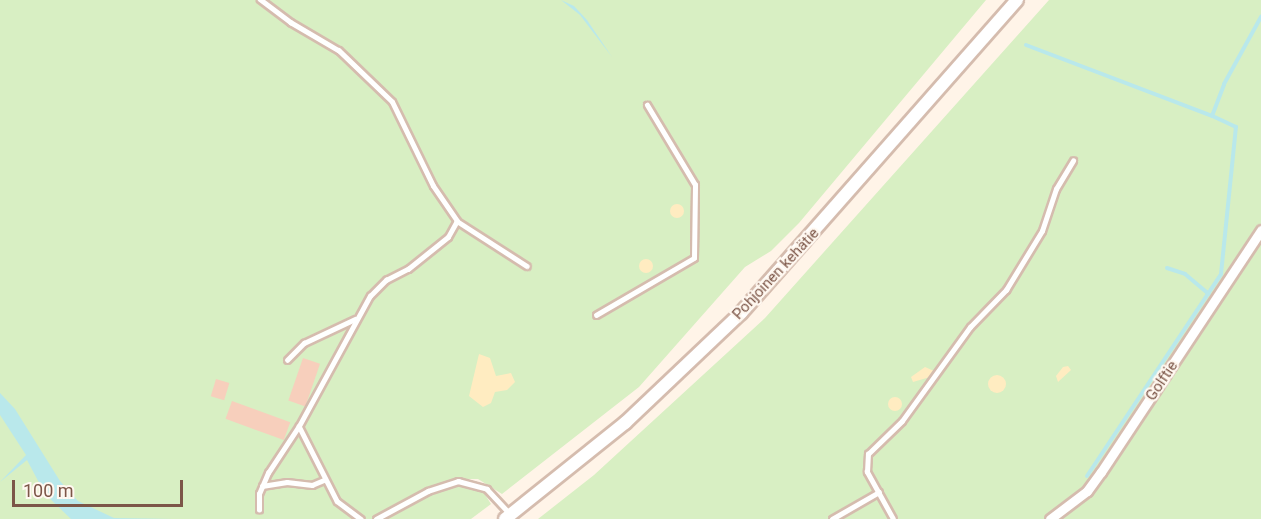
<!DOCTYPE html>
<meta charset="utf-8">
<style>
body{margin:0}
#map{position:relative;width:1261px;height:519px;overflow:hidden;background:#fff4e8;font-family:Roboto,sans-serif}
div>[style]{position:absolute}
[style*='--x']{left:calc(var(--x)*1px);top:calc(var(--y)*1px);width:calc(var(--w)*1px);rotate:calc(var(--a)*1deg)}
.green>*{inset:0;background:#d8efc3}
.sand>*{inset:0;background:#ffecc1}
.round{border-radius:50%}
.water>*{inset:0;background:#b9e8eb}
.stream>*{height:4px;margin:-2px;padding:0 2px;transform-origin:2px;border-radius:2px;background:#b9e8eb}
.building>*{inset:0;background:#f7cfbc;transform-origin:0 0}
.roads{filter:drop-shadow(2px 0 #d5bcae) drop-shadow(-2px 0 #d5bcae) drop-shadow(0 2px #d5bcae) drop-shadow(0 -2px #d5bcae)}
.lane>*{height:4.5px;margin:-2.25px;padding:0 2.25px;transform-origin:2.25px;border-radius:2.25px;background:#fff}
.street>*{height:9px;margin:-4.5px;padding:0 4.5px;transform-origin:4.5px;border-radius:4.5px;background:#fff}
.secondary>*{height:12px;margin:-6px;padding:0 6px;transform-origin:6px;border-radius:6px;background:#fff}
span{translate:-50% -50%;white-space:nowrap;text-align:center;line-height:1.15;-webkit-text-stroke:4.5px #fff8f0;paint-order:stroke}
.street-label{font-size:15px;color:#7c5648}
.scale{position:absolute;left:12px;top:480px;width:171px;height:27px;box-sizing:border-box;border:3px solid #7c5648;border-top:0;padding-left:8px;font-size:18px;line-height:21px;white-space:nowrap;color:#7c5648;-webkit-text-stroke:4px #fff8f0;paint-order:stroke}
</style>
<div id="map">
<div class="green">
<div style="clip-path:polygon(0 0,986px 0,799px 223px,771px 251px,745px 267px,639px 387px,502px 494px,478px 479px,469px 479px,463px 485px,484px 493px,491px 504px,471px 519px,0 519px)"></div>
<div style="clip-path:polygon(1049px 0,1261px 0,1261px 519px,538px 519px,594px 475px,765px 318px)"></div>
</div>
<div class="sand">
<div class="round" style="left:670px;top:204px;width:14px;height:14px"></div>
<div class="round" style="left:639px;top:259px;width:14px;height:14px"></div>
<div style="clip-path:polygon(479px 354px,490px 358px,496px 376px,511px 373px,515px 382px,507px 390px,495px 392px,491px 403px,483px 407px,469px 396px)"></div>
<div style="clip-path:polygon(925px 367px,934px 371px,930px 377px,913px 382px,911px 377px)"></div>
<div style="clip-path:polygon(1063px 367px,1068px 366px,1071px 370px,1058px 382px,1056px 376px)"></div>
<div class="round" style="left:988px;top:375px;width:18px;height:18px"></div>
<div class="round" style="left:888px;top:397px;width:14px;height:14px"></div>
</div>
<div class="water">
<div style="clip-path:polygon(561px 0,574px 6px,587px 20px,612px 57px,580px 15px)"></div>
<div style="clip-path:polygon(0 393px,15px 409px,60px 481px,78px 501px,114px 518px,173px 519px,71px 519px,45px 494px,27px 460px,0 482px,26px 455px,0 415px)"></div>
</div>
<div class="stream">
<div style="--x:1026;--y:45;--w:199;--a:20.9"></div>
<div style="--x:1167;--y:268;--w:19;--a:18"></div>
<div style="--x:1185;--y:274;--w:31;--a:40"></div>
<div style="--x:1087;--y:476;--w:242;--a:-56.4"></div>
<div style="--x:1221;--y:274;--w:148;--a:-84.2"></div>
<div style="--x:1236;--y:127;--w:26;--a:-155"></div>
<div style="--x:1212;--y:116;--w:34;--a:-69"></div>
<div style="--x:1224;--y:84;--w:77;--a:-61.1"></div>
</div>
<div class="building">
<div style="left:303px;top:358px;width:18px;height:45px;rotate:19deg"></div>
<div style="left:216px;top:379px;width:14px;height:18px;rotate:17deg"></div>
<div style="left:232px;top:401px;width:62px;height:19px;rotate:20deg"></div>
</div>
<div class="roads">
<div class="lane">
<div style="--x:457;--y:221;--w:83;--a:32.7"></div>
<div style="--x:596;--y:315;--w:113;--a:-30.2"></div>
<div style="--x:694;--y:258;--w:73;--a:-89.2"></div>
<div style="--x:695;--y:185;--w:93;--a:-121"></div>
<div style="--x:287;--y:360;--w:24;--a:-45"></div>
<div style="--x:304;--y:343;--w:56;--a:-25.2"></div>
<div style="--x:299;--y:426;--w:84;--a:63.1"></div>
<div style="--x:337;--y:501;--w:30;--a:37"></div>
<div style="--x:262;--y:486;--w:25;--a:-9"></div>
<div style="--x:287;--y:482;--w:25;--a:7"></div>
<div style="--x:312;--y:485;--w:13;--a:-23"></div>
<div style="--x:259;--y:510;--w:16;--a:-90"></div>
<div style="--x:259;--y:494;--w:23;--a:-67"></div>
<div style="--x:268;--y:473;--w:56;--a:-56.6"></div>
<div style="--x:299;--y:426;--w:148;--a:-61.4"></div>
<div style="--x:370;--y:296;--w:23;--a:-45"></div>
<div style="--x:386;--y:280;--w:25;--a:-27"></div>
<div style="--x:408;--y:269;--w:51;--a:-38.7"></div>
<div style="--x:448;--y:237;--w:18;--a:-61"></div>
<div style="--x:457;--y:221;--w:42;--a:-124.4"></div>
<div style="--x:433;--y:186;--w:93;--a:-116"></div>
<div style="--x:392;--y:102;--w:74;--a:-136.1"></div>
<div style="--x:339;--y:51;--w:56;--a:-149.7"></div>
<div style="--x:291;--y:23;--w:39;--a:-143"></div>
<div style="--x:376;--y:519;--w:59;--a:-28.3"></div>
<div style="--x:428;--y:491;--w:32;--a:-18"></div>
<div style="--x:458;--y:481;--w:30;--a:15"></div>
<div style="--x:487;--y:489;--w:33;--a:47"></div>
<div style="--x:832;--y:519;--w:54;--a:-29.9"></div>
<div style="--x:893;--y:519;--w:54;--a:-119"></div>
<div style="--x:867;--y:472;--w:18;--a:-87"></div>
<div style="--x:868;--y:454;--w:47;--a:-44.1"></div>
<div style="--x:902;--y:421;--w:116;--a:-54.1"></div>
<div style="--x:970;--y:327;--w:52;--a:-45.8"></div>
<div style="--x:1006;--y:290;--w:69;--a:-58.6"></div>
<div style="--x:1042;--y:231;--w:44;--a:-71.6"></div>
<div style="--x:1056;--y:189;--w:33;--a:-59"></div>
</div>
<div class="street">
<div style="--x:1050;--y:519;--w:46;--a:-37.1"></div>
<div style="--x:1087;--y:491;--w:24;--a:-54"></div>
<div style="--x:1101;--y:472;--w:290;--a:-56.5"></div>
</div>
<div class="secondary">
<div style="--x:505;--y:519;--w:154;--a:-38.7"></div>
<div style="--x:625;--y:423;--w:160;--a:-43.5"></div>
<div style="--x:741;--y:313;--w:417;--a:-48.6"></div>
</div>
</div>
<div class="street-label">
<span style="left:776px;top:274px;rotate:-47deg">Pohjoinen kehätie</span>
<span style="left:1162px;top:381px;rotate:-56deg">Golftie</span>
</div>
<div class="scale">100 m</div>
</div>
